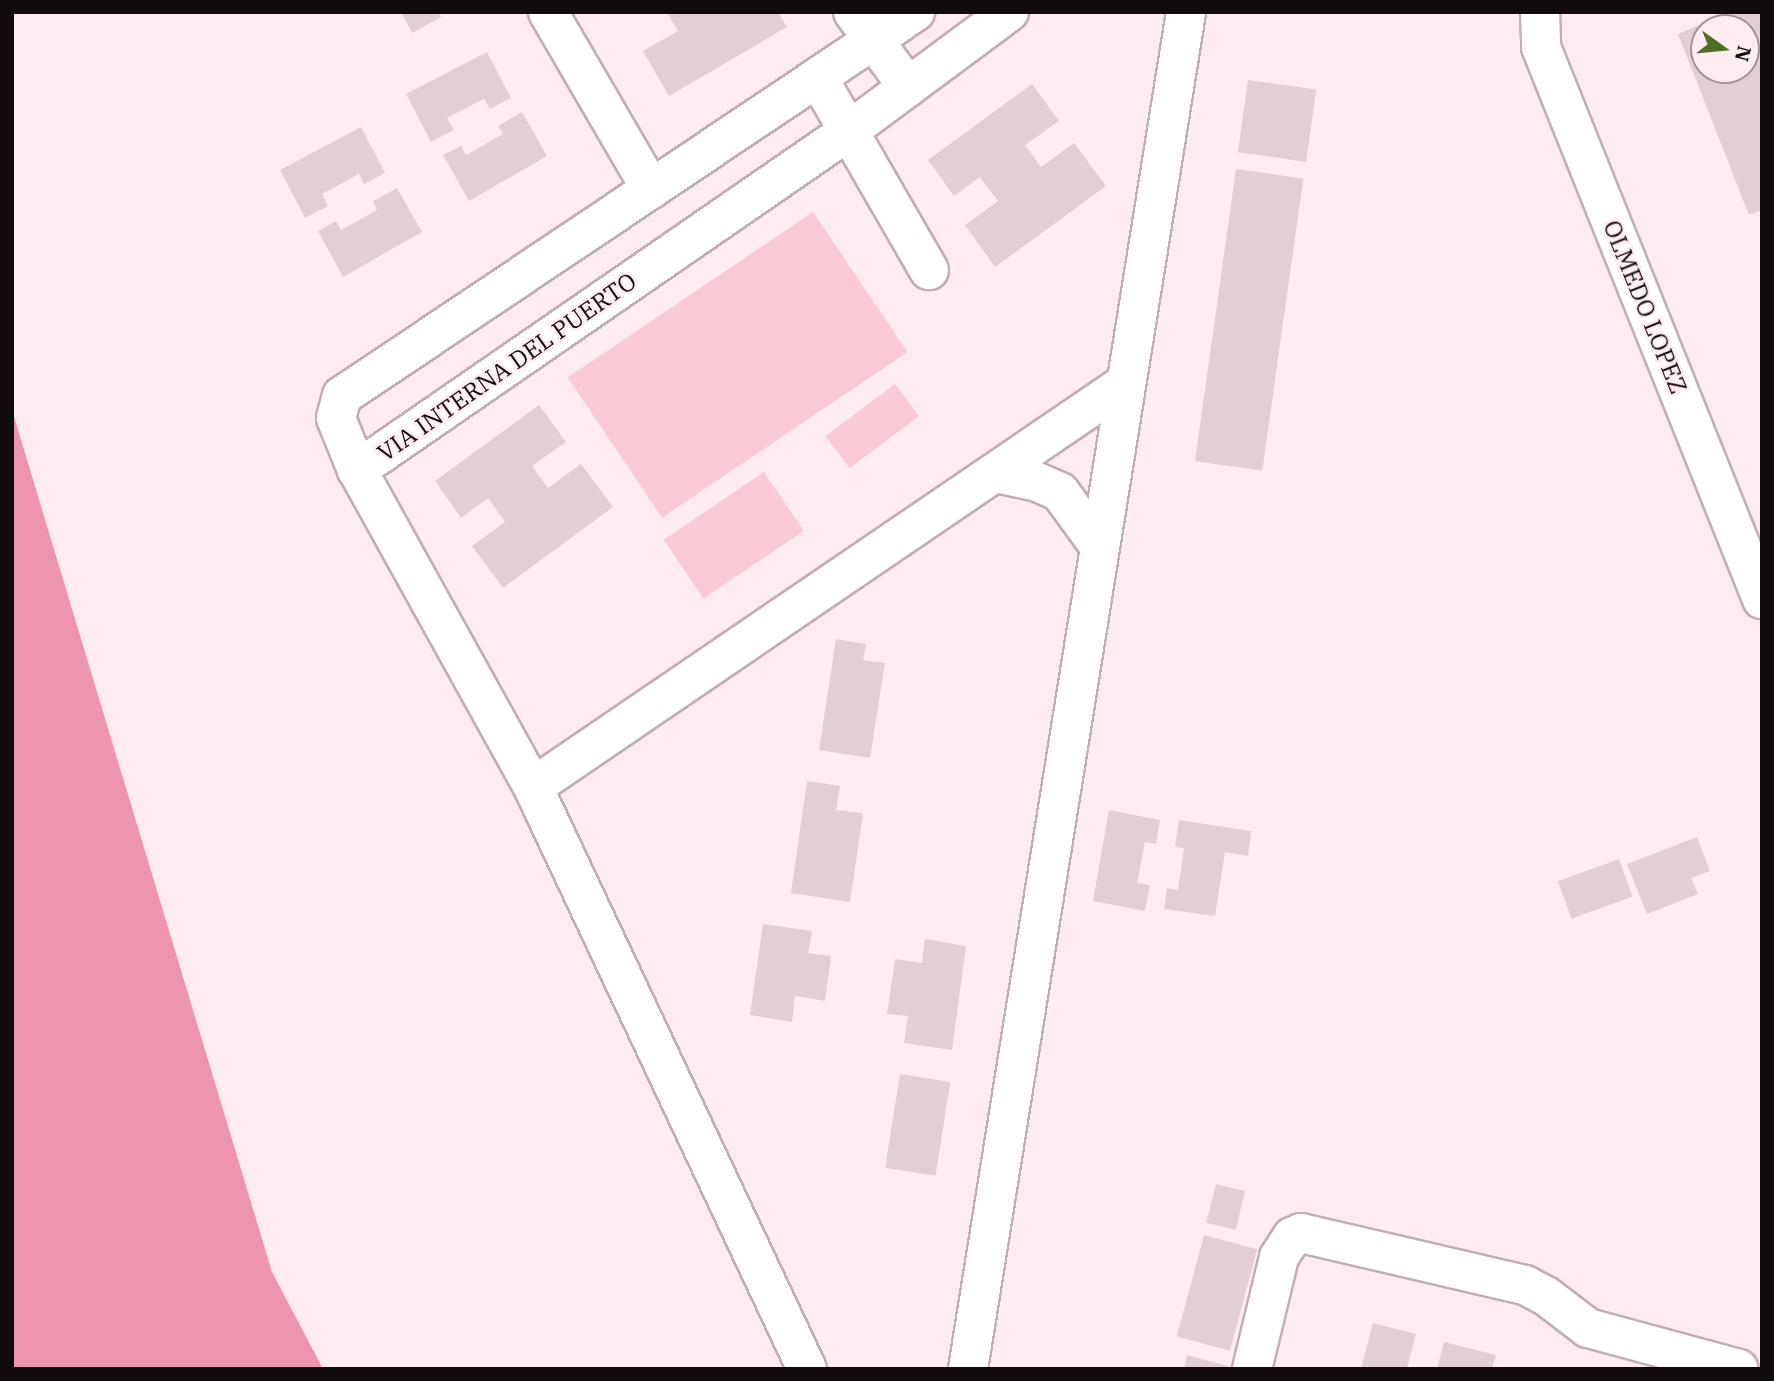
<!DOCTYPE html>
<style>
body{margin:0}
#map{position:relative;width:1774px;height:1381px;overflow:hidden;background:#feecf0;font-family:"IBM Plex Serif",serif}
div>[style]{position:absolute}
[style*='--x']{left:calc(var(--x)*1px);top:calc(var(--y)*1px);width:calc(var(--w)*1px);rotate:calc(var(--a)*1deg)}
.green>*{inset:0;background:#facad6;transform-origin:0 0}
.water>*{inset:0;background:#ed95ae}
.building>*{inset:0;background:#e3ced3;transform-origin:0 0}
.roads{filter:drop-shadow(2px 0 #c3aeb3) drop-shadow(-2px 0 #c3aeb3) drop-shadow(0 2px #c3aeb3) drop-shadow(0 -2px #c3aeb3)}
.minor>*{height:38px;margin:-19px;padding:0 19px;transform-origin:19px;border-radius:19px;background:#fff}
span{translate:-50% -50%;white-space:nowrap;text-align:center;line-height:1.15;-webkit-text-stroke:5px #feecf0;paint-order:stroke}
.street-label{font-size:24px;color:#120b0d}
.frame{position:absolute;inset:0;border:14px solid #120b0d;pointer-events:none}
.north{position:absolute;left:1690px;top:14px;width:70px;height:70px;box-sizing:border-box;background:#feecf0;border:2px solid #a09295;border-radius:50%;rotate:105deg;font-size:19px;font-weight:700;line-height:28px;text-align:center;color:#120b0d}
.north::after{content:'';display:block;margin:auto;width:24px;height:32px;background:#506e23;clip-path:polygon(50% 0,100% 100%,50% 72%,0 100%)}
</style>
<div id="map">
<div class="green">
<div style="left:813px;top:212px;width:169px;height:296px;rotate:56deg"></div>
<div style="left:895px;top:384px;width:40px;height:87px;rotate:53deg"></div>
<div style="left:764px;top:472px;width:71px;height:121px;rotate:56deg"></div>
</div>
<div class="water">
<div style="clip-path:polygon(12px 410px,272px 1272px,323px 1369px,12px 1369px)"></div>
</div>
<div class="building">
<div style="clip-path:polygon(401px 12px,438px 12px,441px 17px,412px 33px)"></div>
<div style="clip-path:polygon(667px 12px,778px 12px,787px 27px,669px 96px,643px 51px,678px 31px)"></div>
<div style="clip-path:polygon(evenodd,1731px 12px,1762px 12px,1762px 210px,1749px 215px,1678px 34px,1731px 12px,1704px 28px,1746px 28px,1746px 70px,1704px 70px,1704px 28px)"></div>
<div style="clip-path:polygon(487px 52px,511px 98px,490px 109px,484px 99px,447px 118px,454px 130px,431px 142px,406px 94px)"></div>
<div style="left:1248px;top:80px;width:69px;height:73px;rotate:8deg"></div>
<div style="clip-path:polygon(1032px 84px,1059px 121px,1025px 145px,1041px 167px,1074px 143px,1106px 186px,995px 267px,965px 225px,998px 201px,980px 177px,954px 196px,928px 160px)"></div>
<div style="clip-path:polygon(522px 112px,547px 156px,469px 201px,443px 155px,461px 146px,466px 155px,503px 134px,498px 126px)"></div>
<div style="clip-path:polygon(361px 127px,385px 173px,364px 184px,359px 174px,322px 194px,328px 206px,305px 218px,280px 170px)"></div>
<div style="left:1236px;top:169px;width:68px;height:295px;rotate:8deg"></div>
<div style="clip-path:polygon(397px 188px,422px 232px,343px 277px,318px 231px,336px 221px,341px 230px,377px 210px,373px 201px)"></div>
<div style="clip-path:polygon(539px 405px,566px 442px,532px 466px,548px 488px,581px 464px,613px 507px,503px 588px,472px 546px,505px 522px,488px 498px,461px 518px,435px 481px)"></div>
<div style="clip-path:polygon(836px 639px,866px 644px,863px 660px,885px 663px,870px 758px,819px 750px)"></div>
<div style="clip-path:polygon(807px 781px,840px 786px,836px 810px,863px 813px,850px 902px,791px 893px)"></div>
<div style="clip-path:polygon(1109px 810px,1160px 820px,1156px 844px,1145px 842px,1137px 883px,1150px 885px,1145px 911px,1093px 901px)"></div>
<div style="clip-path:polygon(1179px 820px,1251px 831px,1248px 856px,1225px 852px,1215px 916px,1164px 909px,1167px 888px,1178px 890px,1184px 848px,1175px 847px)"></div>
<div style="clip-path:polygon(1697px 837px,1710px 871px,1691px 878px,1698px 894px,1647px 914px,1627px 864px)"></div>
<div style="left:1619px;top:859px;width:40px;height:65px;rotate:70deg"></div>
<div style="clip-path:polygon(763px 924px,812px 931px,808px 953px,831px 956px,825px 1001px,795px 996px,792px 1022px,750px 1015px)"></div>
<div style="clip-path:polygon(925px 939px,966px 946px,952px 1050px,904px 1043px,908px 1016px,887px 1014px,895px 959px,922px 963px)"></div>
<div style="left:900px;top:1074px;width:51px;height:95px;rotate:9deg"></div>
<div style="left:1216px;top:1184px;width:30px;height:40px;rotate:14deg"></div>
<div style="left:1204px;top:1235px;width:55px;height:105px;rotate:15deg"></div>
<div style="clip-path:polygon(1373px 1323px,1416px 1334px,1407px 1369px,1361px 1369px)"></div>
<div style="clip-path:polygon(1444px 1342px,1496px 1355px,1492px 1369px,1437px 1369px)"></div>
<div style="clip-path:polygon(1187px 1355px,1228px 1366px,1227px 1369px,1184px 1369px)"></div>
</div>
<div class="roads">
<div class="minor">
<div style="--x:548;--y:12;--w:205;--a:59.8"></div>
<div style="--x:853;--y:12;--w:93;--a:53.7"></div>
<div style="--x:1540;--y:12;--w:35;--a:88"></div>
<div style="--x:1541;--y:47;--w:595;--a:68.18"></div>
<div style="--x:818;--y:78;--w:222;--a:60"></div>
<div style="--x:357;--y:470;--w:599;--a:-34.59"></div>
<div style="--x:850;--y:130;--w:198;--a:-36.6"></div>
<div style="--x:996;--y:473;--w:40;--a:12"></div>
<div style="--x:1035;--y:481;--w:27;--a:24"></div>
<div style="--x:1060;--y:492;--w:68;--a:54"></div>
<div style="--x:533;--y:787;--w:718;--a:-34.27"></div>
<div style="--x:807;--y:1369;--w:643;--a:-115.21"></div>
<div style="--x:533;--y:787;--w:363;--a:-119"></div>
<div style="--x:357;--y:470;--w:56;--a:-112"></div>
<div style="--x:336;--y:418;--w:23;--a:-75"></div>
<div style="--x:342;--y:396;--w:690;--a:-33.83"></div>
<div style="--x:968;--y:1369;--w:1374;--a:-80.87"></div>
<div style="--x:1252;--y:1369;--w:115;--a:-76.4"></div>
<div style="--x:1279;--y:1257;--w:24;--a:-57"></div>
<div style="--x:1292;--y:1237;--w:10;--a:-24"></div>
<div style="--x:1301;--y:1233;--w:230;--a:13.1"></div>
<div style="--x:1525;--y:1285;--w:24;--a:28"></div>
<div style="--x:1546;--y:1296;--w:53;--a:37.3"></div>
<div style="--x:1588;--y:1328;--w:156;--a:15.2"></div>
</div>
</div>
<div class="street-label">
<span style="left:1645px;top:307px;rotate:68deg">OLMEDO LOPEZ</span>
<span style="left:507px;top:367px;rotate:-35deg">VIA INTERNA DEL PUERTO</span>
</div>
<div class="frame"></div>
<div class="north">N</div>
</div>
